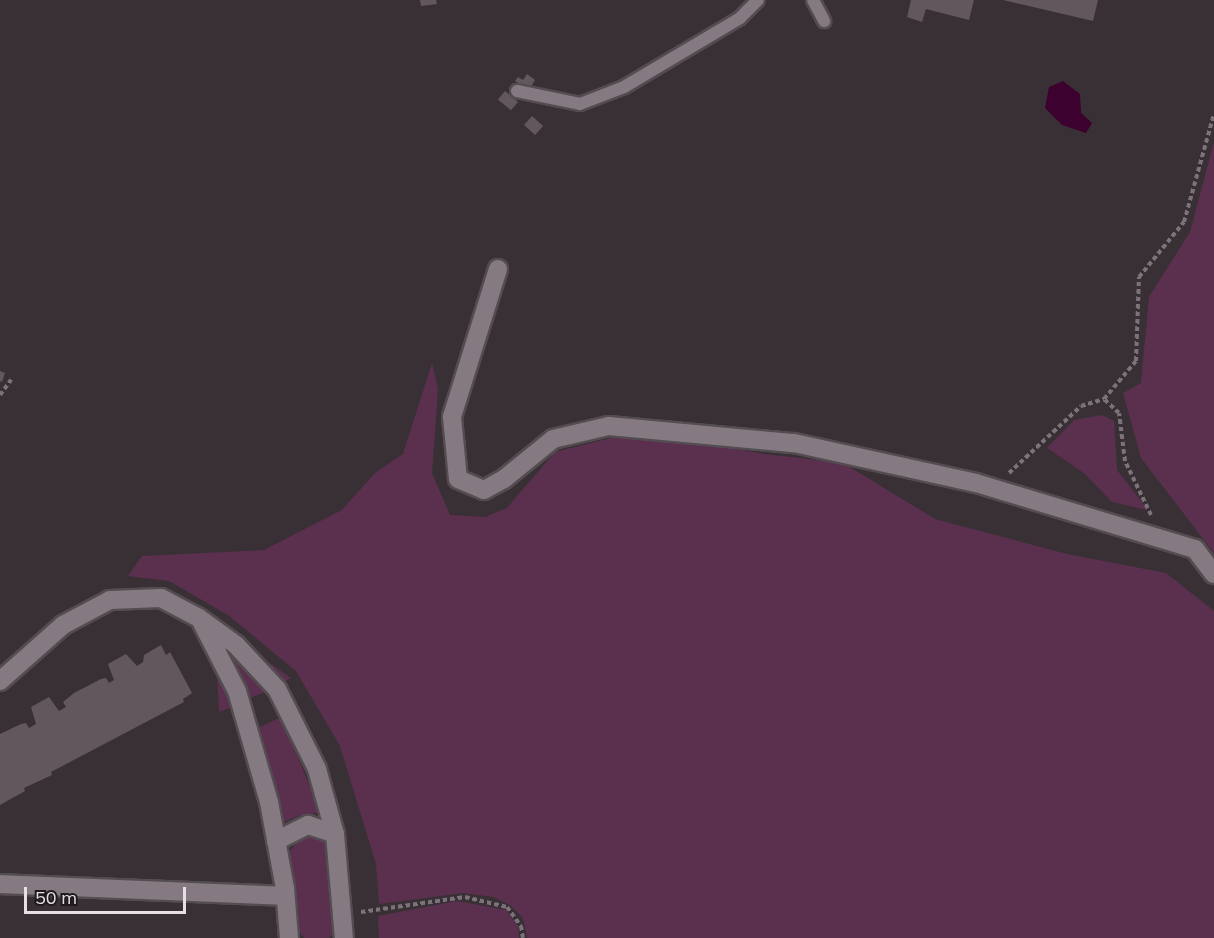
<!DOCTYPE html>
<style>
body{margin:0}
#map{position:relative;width:1214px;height:938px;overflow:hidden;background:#393036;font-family:Mulish,sans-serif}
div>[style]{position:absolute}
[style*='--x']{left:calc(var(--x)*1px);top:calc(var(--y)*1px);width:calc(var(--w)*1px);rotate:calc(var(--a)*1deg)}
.green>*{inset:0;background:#5b304e}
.water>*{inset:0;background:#3c012f}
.building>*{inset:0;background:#61575d;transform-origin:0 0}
.path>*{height:4px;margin-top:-2px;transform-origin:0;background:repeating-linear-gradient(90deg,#7b7379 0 4.5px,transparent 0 7.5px)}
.roads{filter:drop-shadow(2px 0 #534c51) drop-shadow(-2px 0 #534c51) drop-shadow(0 2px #534c51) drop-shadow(0 -2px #534c51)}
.lane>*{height:12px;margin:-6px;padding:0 6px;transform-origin:6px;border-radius:6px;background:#857a81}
.street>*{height:18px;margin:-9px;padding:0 9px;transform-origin:9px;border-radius:9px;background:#857a81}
span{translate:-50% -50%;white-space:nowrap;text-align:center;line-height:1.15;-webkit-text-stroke:6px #1d191c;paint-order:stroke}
.scale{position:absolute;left:24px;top:887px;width:162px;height:27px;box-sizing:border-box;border:3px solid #e6e0e4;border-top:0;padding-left:8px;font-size:18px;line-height:21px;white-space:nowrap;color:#e6e0e4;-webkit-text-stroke:4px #1d191c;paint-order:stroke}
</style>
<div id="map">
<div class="green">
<div style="clip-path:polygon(1214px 142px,1214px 553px,1141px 458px,1123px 393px,1141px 383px,1149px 297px,1190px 232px)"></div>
<div style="clip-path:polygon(432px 363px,438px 389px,432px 473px,450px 515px,485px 517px,507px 508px,555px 452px,635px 432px,765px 454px,843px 463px,935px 519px,1067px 554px,1166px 573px,1214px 611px,1214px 938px,527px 938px,523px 918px,510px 905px,493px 897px,463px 893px,379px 904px,376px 864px,340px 746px,296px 671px,228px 615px,169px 581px,128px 576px,142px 556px,264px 550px,342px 510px,375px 473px,403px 454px)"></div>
<div style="clip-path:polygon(1102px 415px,1114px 421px,1117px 470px,1148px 510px,1112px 502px,1084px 473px,1047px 448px,1074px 420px)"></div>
<div style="clip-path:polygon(245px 646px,291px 678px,278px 685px)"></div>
<div style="clip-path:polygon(234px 655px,264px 692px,246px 700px,227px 658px)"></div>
<div style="clip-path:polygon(217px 670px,232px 707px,219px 712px)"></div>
<div style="clip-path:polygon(281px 717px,321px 813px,304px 814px,283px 822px,256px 729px)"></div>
<div style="clip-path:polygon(311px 837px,323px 841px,329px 849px,335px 932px,329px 938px,304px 938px,296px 927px,287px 855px,300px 838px)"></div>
<div style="clip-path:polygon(457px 901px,506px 910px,518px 926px,519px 938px,379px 938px,378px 916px)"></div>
</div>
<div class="water">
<div style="clip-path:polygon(1063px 81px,1080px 94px,1081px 113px,1092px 123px,1086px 133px,1062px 125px,1045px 108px,1049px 87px)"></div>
</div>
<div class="building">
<div style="clip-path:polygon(420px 0,436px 0,437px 4px,421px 6px)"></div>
<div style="clip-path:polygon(911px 0,974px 0,969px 20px,926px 9px,922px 22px,907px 17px)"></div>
<div style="clip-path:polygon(1003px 0,1098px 0,1093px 21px)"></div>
<div style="clip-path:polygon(527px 74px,535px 80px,529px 90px,515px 81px,518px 77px,523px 80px)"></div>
<div style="left:505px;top:91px;width:17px;height:11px;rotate:40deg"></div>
<div style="left:532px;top:116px;width:15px;height:12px;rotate:42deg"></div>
<div style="clip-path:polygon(0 371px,5px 373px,2px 382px,0 381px)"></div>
<div style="clip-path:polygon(161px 645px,166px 655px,170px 652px,192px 693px,183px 699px,184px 702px,51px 772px,52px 775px,24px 788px,25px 791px,0 805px,0 734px,21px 724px,26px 723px,29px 728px,36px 724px,31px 707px,49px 697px,59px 711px,66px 707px,63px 702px,74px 693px,101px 679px,106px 678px,109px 683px,114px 680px,108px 664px,126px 654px,137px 666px,143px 662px,144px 655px)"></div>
</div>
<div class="path">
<div style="--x:0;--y:395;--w:19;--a:-54"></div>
<div style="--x:1009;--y:473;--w:98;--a:-42.9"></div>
<div style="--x:1081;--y:406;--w:24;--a:-17"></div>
<div style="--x:1151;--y:515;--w:60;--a:-115.7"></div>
<div style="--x:1125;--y:461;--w:48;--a:-97.1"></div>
<div style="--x:1119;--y:413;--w:21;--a:-137"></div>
<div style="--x:1104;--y:399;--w:50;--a:-49.9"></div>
<div style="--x:1136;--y:361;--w:84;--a:-88"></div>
<div style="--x:1139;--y:277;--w:71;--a:-50.7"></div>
<div style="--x:1184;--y:222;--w:112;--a:-74.5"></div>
<div style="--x:361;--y:912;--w:105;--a:-8.2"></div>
<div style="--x:465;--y:897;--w:43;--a:13.4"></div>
<div style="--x:507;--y:907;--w:24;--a:54"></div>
<div style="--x:521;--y:926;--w:12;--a:81"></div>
</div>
<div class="roads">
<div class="lane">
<div style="--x:813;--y:0;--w:24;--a:62"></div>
<div style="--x:517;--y:91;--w:64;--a:11.7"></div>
<div style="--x:580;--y:104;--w:47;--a:-21.1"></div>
<div style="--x:624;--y:87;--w:135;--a:-30.7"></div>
<div style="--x:740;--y:18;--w:25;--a:-45"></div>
</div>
<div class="street">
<div style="--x:498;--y:269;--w:155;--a:107.3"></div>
<div style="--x:452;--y:417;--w:62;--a:84.5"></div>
<div style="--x:458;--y:479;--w:28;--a:23"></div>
<div style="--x:484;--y:490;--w:23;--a:-29"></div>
<div style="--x:504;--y:479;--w:63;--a:-39.2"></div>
<div style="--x:553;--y:439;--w:57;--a:-13.1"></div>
<div style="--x:609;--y:426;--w:186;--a:5.3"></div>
<div style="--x:794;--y:443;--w:186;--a:12.4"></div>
<div style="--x:976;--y:483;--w:229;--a:16.8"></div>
<div style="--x:1195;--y:549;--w:31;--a:53"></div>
<div style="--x:202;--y:623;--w:76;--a:62.8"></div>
<div style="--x:237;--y:691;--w:116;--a:73.9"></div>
<div style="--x:269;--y:802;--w:87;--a:79.5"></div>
<div style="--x:285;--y:888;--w:50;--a:85.4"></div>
<div style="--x:0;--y:681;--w:84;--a:-41.6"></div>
<div style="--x:63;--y:625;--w:53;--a:-28"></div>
<div style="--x:110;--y:600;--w:51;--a:-2.2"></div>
<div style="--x:161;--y:598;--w:43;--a:27.8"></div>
<div style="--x:199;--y:618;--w:46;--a:36.1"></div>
<div style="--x:236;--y:645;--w:60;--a:47"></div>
<div style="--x:277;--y:689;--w:89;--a:63.4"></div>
<div style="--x:317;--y:769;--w:67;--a:74.5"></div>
<div style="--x:335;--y:834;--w:104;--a:85.1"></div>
<div style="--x:276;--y:841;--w:36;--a:-27"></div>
<div style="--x:308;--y:825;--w:28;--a:18"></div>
<div style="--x:0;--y:884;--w:285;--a:2.4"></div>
</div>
</div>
<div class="scale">50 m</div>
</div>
